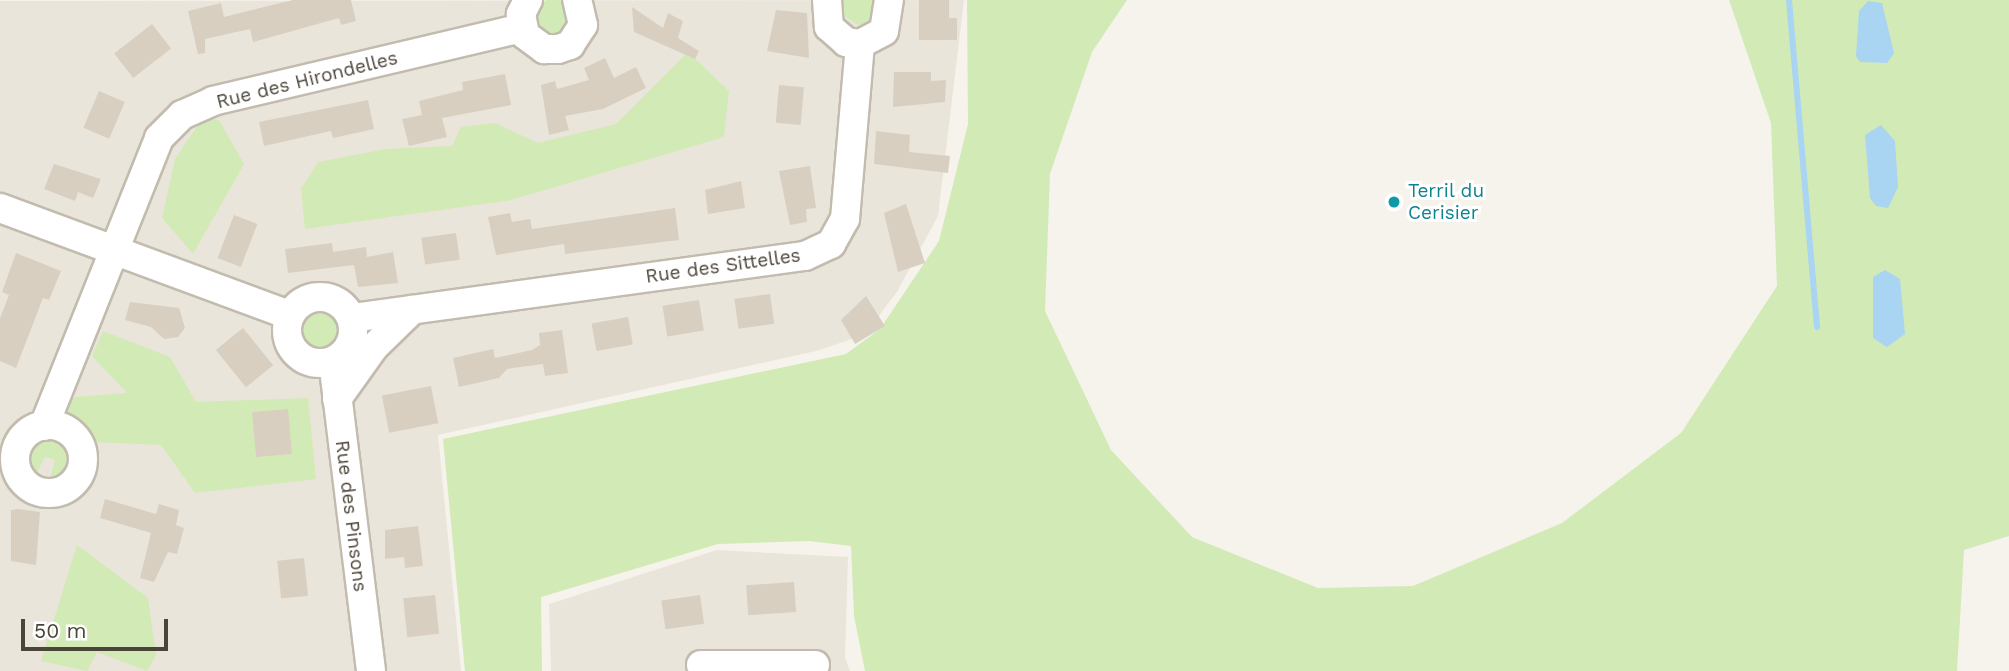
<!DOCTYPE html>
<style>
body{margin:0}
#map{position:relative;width:2009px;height:671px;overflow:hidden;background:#f6f3ec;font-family:"Work Sans",sans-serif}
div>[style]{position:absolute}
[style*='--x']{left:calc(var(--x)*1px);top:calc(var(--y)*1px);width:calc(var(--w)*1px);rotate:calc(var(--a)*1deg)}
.residential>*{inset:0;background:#eae5da}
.green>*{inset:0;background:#d2eab5}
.round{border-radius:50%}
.water>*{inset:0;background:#a9d4f2}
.stream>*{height:6px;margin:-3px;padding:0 3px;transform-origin:3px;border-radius:3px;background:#a9d4f2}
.building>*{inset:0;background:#d8cfc1;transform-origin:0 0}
.roads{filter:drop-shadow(2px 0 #c2bbae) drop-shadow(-2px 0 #c2bbae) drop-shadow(0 2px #c2bbae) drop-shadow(0 -2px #c2bbae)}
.minor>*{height:28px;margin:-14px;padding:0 14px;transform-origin:14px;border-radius:14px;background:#fff}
.minor>.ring{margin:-14px;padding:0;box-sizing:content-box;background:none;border:28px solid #fff;border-radius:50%}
.dots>*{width:19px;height:19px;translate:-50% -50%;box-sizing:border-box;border:4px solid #fff;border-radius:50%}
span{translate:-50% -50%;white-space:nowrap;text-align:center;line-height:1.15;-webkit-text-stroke:6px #fff;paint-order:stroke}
.street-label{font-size:19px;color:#4b4439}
.culture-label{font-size:19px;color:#0d838f}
.left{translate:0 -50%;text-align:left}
.scale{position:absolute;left:21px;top:619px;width:147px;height:32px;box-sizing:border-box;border:4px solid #4b4439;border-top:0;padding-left:9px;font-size:21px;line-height:24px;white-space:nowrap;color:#4b4439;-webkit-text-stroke:5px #fff;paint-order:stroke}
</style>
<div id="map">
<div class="residential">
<div style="clip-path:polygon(964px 0,938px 216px,897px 292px,864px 335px,816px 351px,438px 435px,461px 671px,0 671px,0 1px)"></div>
<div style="clip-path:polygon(717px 550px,848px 557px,845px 657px,850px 671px,551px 671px,549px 604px)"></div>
</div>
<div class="green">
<div class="round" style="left:534px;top:-1px;width:38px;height:38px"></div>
<div style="clip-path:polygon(841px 0,881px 0,873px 21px,858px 25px,844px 16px)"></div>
<div style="clip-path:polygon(967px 0,1127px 0,1092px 52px,1050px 174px,1045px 311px,1111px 450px,1192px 537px,1318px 588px,1413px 586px,1562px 523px,1681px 433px,1777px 286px,1771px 123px,1729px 0,2009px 0,2009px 536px,1964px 550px,1957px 671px,865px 671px,854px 616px,851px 546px,809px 541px,718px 544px,541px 597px,542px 671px,465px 671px,443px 439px,846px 354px,880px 329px,939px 241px,968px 124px)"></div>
<div style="clip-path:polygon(688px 52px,729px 91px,724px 137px,511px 200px,305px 229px,301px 189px,318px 162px,386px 149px,452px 146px,461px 127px,495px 123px,538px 143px,616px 124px)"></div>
<div style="clip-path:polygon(202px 119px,219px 120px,244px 164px,193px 254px,162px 218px,175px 159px)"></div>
<div class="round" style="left:300px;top:308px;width:40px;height:40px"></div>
<div style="clip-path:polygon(103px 331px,170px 357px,196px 402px,308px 398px,316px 479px,195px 493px,161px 445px,92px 442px,60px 413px,75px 397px,127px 393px,92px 356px)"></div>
<div style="clip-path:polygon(55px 431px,70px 442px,75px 458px,68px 475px,49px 483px,55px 460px,45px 457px,34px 478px,23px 452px,38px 433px)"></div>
<div style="clip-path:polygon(77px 545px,148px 598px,156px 655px,147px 671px,97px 652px,87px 671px,41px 661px)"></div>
</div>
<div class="water">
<div style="clip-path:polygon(1868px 1px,1882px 3px,1894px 53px,1887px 63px,1860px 62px,1856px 56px,1859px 11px)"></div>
<div style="clip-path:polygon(1881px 125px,1895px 141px,1898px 187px,1888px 208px,1876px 206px,1870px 198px,1865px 135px)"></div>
<div style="clip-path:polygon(1885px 270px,1900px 279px,1905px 334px,1887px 347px,1873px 338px,1873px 277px)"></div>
</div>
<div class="stream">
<div style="--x:1789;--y:0;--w:328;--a:85.1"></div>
</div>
<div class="building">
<div style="clip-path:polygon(293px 0,351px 0,356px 21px,341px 25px,339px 18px,253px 42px,250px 29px,205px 39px,205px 53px,198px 54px,188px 11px,221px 3px,224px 17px)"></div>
<div style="clip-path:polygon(919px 0,949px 0,949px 18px,957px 18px,957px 40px,919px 40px)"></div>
<div style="clip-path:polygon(632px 7px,663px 28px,668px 13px,683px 21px,678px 38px,699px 51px,695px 59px,634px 32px)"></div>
<div style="clip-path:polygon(776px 10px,807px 13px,809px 58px,767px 51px)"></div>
<div style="left:152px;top:24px;width:31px;height:48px;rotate:52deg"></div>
<div style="clip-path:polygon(605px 58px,614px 78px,636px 67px,646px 88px,603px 109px,565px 116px,569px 130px,549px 135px,541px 85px,555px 81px,557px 89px,589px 80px,584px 68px)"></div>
<div style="clip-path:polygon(894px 72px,931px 72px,931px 81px,946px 80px,945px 102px,893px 107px)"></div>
<div style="clip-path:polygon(505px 74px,511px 105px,442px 118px,447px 137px,409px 146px,402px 119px,422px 115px,419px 101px,463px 90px,462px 82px)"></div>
<div style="left:779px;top:85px;width:25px;height:38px;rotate:5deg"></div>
<div style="left:99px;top:91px;width:28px;height:40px;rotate:23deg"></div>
<div style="clip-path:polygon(368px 100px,374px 129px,333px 138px,331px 131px,264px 146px,259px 122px)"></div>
<div style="clip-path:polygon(876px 131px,910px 135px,909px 152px,950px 156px,948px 173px,874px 164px)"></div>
<div style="clip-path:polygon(54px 164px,101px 179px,93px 198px,78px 192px,75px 201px,44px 189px)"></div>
<div style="clip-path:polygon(810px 166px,816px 208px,806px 209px,807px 222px,790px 225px,779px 171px)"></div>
<div style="clip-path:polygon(741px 181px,745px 208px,708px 214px,705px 190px)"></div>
<div style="clip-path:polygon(906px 204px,925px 263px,898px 272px,884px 213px)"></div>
<div style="clip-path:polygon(675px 208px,679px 240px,565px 254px,564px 244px,496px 255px,488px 217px,510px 213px,512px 222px,530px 219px,532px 229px)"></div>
<div style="left:234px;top:215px;width:25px;height:46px;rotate:21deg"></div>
<div style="left:456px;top:233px;width:27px;height:35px;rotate:82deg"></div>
<div style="clip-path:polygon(332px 243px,333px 252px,366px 247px,367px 257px,393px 252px,398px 283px,358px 287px,354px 265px,288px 273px,285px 249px)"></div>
<div style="clip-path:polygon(16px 253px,61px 271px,49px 300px,43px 298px,16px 368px,0 361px,0 318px,9px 295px,2px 292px)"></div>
<div style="left:770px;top:294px;width:30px;height:36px;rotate:82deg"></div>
<div style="clip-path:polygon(866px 296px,885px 326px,855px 344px,841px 320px)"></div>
<div style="left:699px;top:300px;width:31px;height:37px;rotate:81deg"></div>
<div style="clip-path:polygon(130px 302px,179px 308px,185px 328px,178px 337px,164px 339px,151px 327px,125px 320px)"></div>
<div style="left:628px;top:317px;width:28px;height:37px;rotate:80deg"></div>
<div style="left:243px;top:328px;width:48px;height:35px;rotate:51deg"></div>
<div style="clip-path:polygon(562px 330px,568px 373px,545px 376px,543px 364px,507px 369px,499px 378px,459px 387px,453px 358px,493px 349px,495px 358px,532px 350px,540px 345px,539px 333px)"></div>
<div style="left:431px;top:386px;width:38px;height:50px;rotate:79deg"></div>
<div style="left:288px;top:409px;width:45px;height:36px;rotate:85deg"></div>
<div style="clip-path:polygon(105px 499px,156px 514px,159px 504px,179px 510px,176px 525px,184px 528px,177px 554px,168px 552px,154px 582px,140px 578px,151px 533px,100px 518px)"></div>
<div style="clip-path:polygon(18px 509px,40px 512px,36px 565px,11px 561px,11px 510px)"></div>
<div style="clip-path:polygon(418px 526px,423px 566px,405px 568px,404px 557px,385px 559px,385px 530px)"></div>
<div style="left:304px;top:558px;width:38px;height:27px;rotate:84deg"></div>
<div style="left:794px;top:582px;width:30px;height:48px;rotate:86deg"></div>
<div style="left:435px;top:595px;width:39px;height:32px;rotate:84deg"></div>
<div style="left:700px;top:595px;width:29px;height:39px;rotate:82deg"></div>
</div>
<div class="roads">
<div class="minor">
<div style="--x:528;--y:0;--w:16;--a:117"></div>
<div style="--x:521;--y:14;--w:21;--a:79"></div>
<div style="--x:525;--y:35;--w:24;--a:36"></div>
<div style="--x:544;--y:49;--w:14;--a:0"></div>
<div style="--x:558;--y:49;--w:13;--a:-18"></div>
<div style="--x:570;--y:45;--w:24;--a:-57"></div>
<div style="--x:583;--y:25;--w:26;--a:-103"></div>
<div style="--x:827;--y:0;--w:27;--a:86"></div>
<div style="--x:829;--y:27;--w:23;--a:41"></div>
<div style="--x:846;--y:42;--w:14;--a:8"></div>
<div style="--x:860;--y:44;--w:27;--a:-28"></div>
<div style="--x:884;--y:31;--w:31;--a:-81"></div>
<div style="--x:0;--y:208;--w:309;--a:20.3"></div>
<div class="ring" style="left:287px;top:297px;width:38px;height:38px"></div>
<div style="--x:352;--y:318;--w:457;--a:-7.8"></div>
<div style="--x:805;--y:256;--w:29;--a:-25"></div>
<div style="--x:831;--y:244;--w:29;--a:-61"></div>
<div style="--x:845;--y:219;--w:176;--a:-85.1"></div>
<div style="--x:333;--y:361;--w:312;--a:83"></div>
<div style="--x:337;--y:399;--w:64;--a:-54.6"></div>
<div style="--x:374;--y:347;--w:53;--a:-44.2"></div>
<div class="ring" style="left:15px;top:425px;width:40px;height:40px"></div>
<div style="--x:44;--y:426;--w:310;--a:-68.2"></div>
<div style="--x:159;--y:138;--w:33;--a:-45"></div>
<div style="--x:182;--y:115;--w:34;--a:-24"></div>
<div style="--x:213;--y:101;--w:317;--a:-13.3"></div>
<div style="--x:701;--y:665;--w:114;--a:0"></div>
</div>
</div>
<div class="dots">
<div style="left:1394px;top:202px;background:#0f9aa8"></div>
</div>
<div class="street-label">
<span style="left:307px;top:80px;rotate:-14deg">Rue des Hirondelles</span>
<span style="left:723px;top:266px;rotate:-8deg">Rue des Sittelles</span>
<span style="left:351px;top:516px;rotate:83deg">Rue des Pinsons</span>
</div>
<div class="culture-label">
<span class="left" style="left:1408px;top:202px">Terril du<br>Cerisier</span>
</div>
<div class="scale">50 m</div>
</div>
